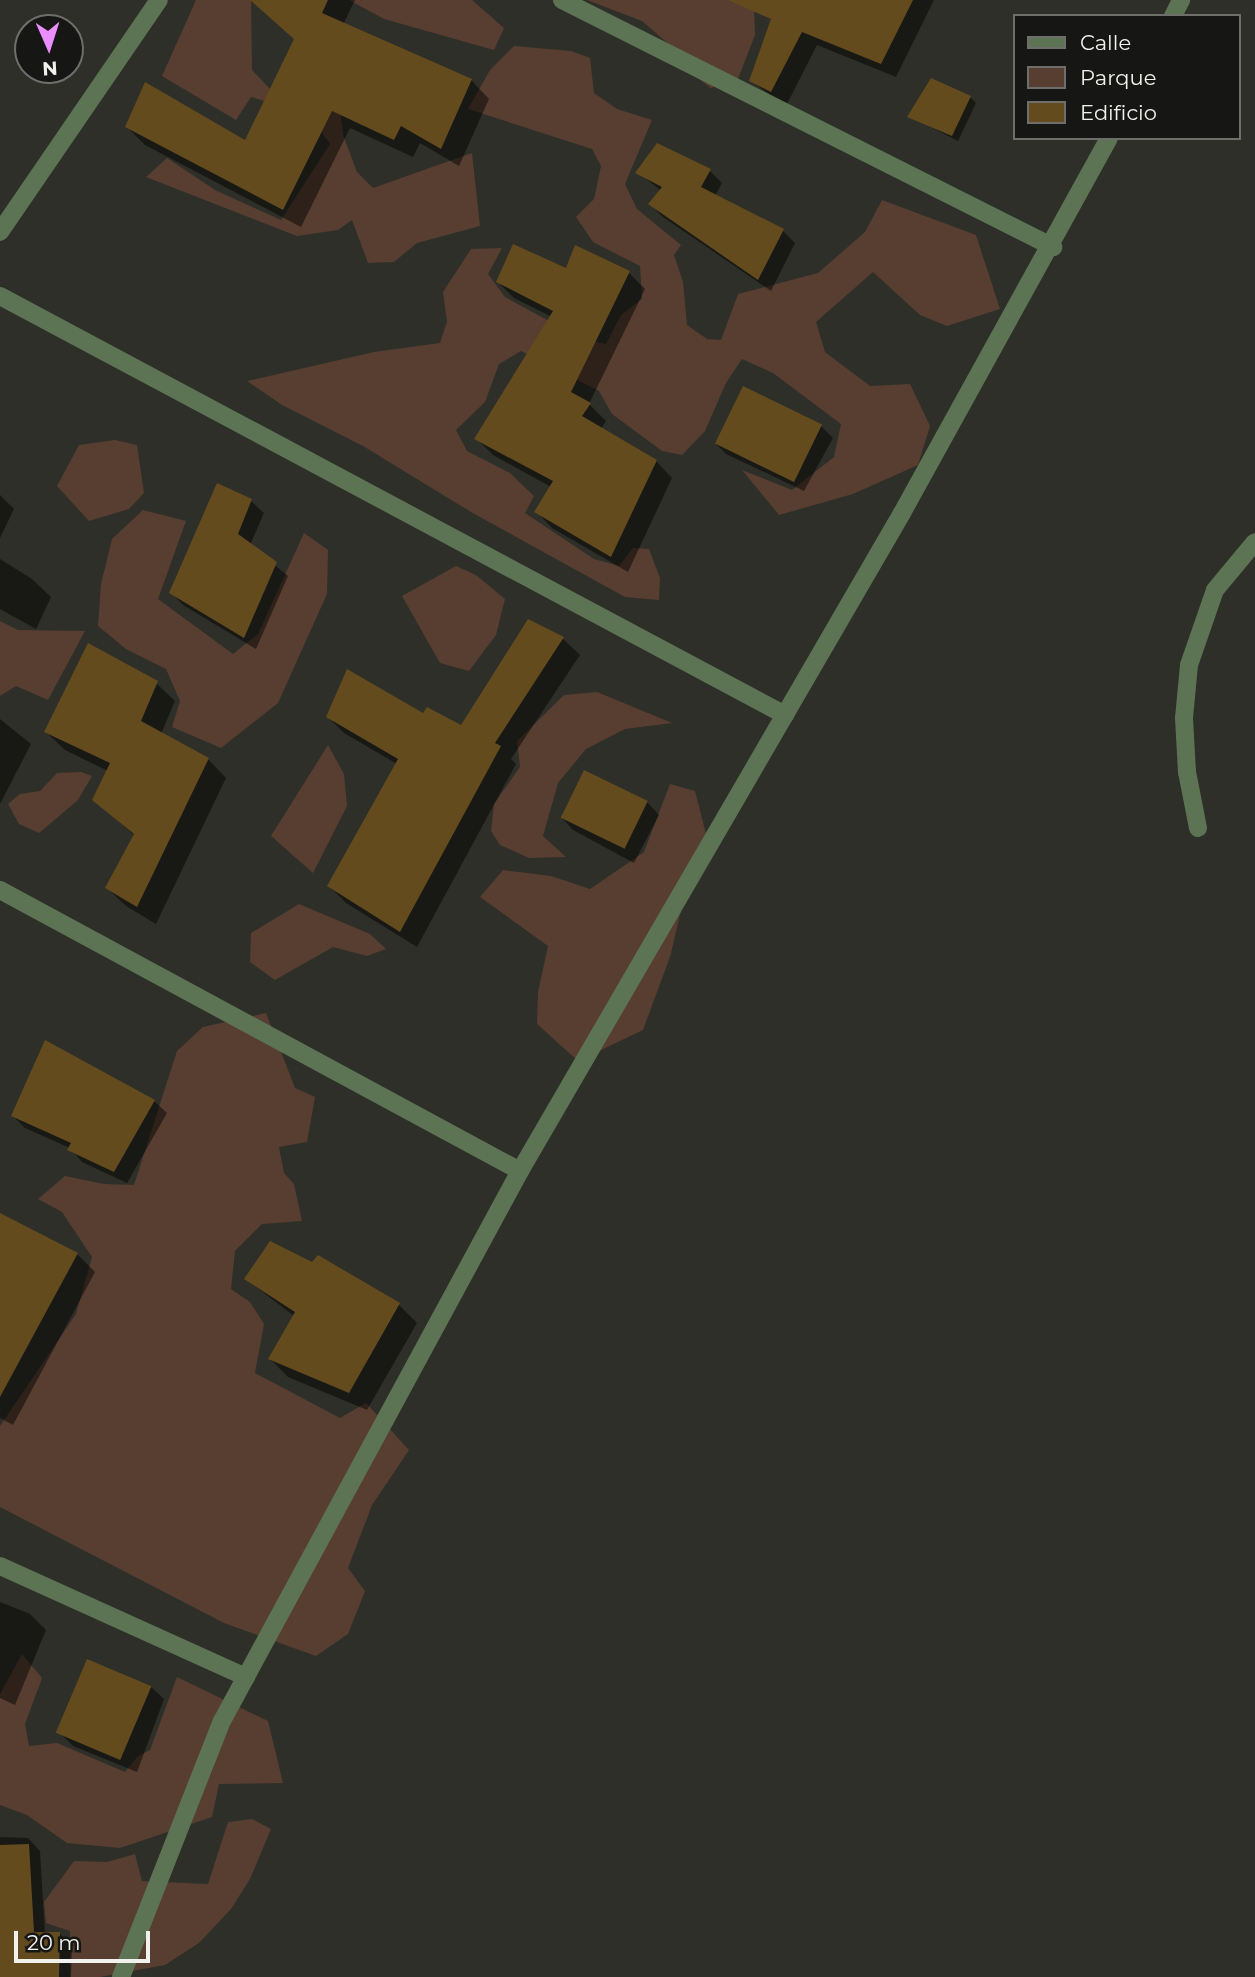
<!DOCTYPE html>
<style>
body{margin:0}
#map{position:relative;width:1255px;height:1977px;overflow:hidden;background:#2e2f29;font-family:Montserrat,sans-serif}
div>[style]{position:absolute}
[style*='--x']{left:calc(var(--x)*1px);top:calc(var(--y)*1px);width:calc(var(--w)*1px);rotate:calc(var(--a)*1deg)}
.green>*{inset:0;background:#573e30}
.shadow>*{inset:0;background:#0007}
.building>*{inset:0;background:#644b1e;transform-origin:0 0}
.service>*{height:18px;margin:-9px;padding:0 9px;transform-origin:9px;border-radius:9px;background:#5c7453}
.minor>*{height:18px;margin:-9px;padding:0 9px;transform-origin:9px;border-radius:9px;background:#5c7453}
span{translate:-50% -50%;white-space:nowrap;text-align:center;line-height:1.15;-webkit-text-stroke:7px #161714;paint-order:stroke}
.legend{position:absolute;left:1013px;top:14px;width:228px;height:126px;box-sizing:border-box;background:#161714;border:2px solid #6e6f6b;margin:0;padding:9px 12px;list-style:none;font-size:21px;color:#f1f2ed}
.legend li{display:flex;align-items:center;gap:14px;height:35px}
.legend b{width:35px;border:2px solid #6e6f6b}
.north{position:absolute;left:14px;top:14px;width:70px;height:70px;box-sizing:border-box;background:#161714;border:2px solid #6e6f6b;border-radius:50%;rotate:177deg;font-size:19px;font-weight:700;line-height:28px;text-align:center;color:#f1f2ed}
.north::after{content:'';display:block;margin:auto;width:24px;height:32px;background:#ea8dfd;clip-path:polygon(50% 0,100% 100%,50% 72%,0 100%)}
.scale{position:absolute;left:14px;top:1931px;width:136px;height:32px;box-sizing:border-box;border:4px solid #f1f2ed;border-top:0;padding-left:9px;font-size:21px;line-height:24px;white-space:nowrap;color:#f1f2ed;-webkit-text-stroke:5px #161714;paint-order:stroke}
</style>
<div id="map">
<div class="green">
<div style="clip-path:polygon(196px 0,251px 0,252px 70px,271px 90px,339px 101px,343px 135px,357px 172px,373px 188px,472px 153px,480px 226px,417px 243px,394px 262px,368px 263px,352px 220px,338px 230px,297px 236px,146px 177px,167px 158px,215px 190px,281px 220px,330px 144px,309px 114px,251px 97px,236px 120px,162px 76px)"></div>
<div style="clip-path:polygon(349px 0,472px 0,504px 28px,494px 50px,384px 19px)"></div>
<div style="clip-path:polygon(587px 0,750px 0,754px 8px,755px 35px,738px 79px,711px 88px,687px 70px,678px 52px,642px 21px)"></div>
<div style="clip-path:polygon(514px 46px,571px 51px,590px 58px,594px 93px,617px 109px,652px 120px,625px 184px,637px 209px,681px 245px,674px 255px,683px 282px,687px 325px,707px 339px,721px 340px,738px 294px,818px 273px,865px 232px,882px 200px,976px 235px,1000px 309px,947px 326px,920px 315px,873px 272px,816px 322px,825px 352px,870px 386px,910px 384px,930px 426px,918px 465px,853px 494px,779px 515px,742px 470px,792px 490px,834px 457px,841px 424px,773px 373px,742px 359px,726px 383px,705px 431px,682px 455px,662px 451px,612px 414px,599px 391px,521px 351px,499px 364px,485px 402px,456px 430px,467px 451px,510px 473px,534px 496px,525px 513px,594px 559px,619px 566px,633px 548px,649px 549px,660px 578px,659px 600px,625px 597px,471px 512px,363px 446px,282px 405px,247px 381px,374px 352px,440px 343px,447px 322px,443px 292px,471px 249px,502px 248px,488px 274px,505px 297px,582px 339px,606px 344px,621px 315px,642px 299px,640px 266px,593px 242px,576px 217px,594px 199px,601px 166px,592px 149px,468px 109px,490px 70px)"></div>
<div style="clip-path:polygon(115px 440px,137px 445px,144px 493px,129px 509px,89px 521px,57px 486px,79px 445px)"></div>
<div style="clip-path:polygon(143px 510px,186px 521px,158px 599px,233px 654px,258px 634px,304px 533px,328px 550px,327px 594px,278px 703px,221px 748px,172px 727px,180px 701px,166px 669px,126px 649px,98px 626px,101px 584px,112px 539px)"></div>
<div style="clip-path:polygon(456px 566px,476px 575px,505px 599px,496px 635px,469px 671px,440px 663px,402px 596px)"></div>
<div style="clip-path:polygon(0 621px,18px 630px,85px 631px,48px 700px,16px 686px,0 696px)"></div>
<div style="clip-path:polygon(597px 692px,672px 723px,625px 729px,586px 749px,558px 783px,543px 836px,566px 857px,529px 858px,500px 845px,491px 831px,494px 804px,520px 767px,517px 741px,564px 695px)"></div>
<div style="clip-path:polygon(328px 745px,344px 774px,347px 806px,313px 873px,271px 836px)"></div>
<div style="clip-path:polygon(81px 772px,92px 776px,78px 800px,39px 833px,19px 824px,8px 804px,20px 794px,40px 791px,57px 773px)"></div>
<div style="clip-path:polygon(670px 784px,695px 791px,708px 842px,685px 894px,670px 957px,643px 1030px,578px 1061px,537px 1024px,538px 992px,548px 946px,480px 897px,503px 870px,551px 876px,590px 889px,644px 852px)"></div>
<div style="clip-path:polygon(299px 904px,370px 934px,386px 949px,367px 956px,333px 947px,275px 980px,250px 962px,251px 933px)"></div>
<div style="clip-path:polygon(266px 1013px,295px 1088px,315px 1097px,307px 1142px,279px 1147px,284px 1173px,294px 1184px,302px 1221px,262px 1224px,235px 1251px,231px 1289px,250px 1302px,264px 1324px,255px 1373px,340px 1418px,366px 1403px,409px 1450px,372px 1505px,348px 1568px,365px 1591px,348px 1634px,316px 1656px,224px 1623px,0 1507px,0 1426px,76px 1314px,92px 1257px,62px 1212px,38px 1199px,65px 1176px,104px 1184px,134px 1185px,177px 1051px,203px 1027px)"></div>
<div style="clip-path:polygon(22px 1654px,42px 1678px,25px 1724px,29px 1746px,57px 1743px,125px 1772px,138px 1756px,150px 1750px,177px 1677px,268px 1721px,283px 1783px,219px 1784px,212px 1817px,120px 1848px,67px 1843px,27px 1815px,0 1805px,0 1694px)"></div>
<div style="clip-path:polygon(252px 1819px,271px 1829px,250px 1879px,231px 1909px,199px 1943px,165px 1965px,100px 1977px,70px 1977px,70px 1931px,46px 1923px,44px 1902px,74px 1861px,107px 1862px,135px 1854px,142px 1881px,208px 1884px,228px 1822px)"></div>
</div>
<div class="shadow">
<div style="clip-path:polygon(251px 0,355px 0,343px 25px,471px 80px,489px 99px,459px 166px,420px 143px,413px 157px,350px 128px,301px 227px,145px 145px,127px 127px,246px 142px,296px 40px)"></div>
<div style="clip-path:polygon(767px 0,934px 0,896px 77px,817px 45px,786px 106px,751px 81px,777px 6px)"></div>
<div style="clip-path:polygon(970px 97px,976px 103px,958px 141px,909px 116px)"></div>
<div style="clip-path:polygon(710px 171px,722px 183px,715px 196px,783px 231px,795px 243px,771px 291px,663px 217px,650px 204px,661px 191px,638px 172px)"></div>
<div style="clip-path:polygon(566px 270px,629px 273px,645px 289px,589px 404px,606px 421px,601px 429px,656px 461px,672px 478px,628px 572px,552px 528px,536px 511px,551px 487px,493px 455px,477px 439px,552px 317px,514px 298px,498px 282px)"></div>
<div style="clip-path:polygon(821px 426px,833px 438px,804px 491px,726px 454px,714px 442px)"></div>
<div style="clip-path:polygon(0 495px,14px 509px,0 538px)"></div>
<div style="clip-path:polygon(251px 501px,264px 513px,250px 545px,288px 576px,256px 649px,183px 605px,171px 592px)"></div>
<div style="clip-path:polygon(0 559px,32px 579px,51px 597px,36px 629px,0 609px)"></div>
<div style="clip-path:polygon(529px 622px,563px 639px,580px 655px,511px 759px,516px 764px,417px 947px,346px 903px,329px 886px,397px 764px,344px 733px,328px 717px,424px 716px,462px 728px)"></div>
<div style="clip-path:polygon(156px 683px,175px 701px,161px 734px,208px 759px,226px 778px,156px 924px,126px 906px,107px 888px,135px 836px,94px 799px,108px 771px,65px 750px,46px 732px)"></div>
<div style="clip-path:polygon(0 719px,31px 744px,0 804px)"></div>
<div style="clip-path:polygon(647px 802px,659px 815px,634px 863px,573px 830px,561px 817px)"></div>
<div style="clip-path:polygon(154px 1101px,167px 1113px,127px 1183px,82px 1162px,70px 1148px,25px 1128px,13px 1116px)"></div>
<div style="clip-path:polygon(0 1215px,77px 1254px,95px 1272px,13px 1425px,0 1418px)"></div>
<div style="clip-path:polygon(318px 1257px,399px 1305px,417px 1323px,367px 1410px,288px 1377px,270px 1359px,294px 1316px,246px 1279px,313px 1264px)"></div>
<div style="clip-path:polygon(0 1602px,30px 1614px,46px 1630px,15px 1705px,0 1698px)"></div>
<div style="clip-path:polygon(151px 1687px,164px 1699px,137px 1772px,73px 1746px,61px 1734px)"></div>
<div style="clip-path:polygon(0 1837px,28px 1838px,40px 1851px,45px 1934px,60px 1934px,72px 1946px,71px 1977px,0 1977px)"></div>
</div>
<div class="building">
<div style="clip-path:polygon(250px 0,328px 0,322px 13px,472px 79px,441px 149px,401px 126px,394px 140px,332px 111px,283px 210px,125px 127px,145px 82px,245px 140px,294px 39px)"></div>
<div style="clip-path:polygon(728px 0,913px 0,881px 64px,802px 32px,771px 92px,749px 81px,771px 19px)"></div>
<div style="clip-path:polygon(931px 78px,971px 96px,952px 136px,907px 117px)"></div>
<div style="clip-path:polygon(657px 143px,711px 169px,701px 187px,784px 229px,758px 280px,648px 204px,662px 187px,635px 173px)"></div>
<div style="clip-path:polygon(513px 244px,566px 268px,575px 245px,630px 271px,571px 392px,591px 403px,582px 416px,657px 460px,611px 557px,534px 512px,553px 481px,474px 439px,553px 311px,496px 282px)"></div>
<div style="left:743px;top:386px;width:88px;height:64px;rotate:26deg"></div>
<div style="clip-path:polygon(217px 483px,252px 499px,238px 534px,277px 562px,244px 638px,169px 593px)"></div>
<div style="clip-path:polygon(528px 619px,564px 637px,495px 743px,501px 746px,400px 932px,327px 886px,398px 759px,326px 717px,347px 669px,423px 713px,427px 707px,461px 725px)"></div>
<div style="clip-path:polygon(88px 643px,158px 681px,141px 721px,209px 758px,137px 907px,105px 888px,134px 834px,92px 800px,110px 763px,44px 732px)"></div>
<div style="left:584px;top:770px;width:71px;height:53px;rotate:26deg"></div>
<div style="clip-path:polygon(45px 1040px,155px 1100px,114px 1172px,67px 1150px,71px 1143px,11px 1116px)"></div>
<div style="clip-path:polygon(0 1213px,78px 1253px,0 1397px)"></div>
<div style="clip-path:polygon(270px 1241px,312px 1262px,318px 1255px,400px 1303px,349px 1393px,268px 1359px,295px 1312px,244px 1279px)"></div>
<div style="left:87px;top:1659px;width:70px;height:80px;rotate:23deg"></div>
<div style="clip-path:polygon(29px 1844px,34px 1932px,60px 1932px,59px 1977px,0 1977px,0 1845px)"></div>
</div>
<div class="service">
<div style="--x:1198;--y:828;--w:57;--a:-101.1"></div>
<div style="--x:1187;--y:772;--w:54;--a:-93.2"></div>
<div style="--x:1184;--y:718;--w:53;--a:-84.6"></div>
<div style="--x:1189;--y:665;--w:79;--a:-70.9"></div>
<div style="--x:1215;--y:590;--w:62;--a:-50.2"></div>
</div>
<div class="minor">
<div style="--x:562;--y:0;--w:550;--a:26.7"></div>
<div style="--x:1173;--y:16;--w:18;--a:-63"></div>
<div style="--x:0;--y:232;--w:281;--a:-55.6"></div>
<div style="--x:0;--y:296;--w:890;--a:28.09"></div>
<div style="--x:0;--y:890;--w:591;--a:28.39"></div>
<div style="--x:0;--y:1566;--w:270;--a:24.3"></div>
<div style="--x:121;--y:1977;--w:275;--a:-68.5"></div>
<div style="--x:222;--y:1721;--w:626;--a:-61.55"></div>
<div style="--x:520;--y:1171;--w:761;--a:-59.86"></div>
<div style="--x:902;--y:513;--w:428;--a:-61.1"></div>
</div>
<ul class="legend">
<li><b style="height:9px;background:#5c7453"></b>Calle</li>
<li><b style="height:19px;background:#573e30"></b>Parque</li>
<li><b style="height:19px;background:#644b1e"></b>Edificio</li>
</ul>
<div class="north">N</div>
<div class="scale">20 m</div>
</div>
